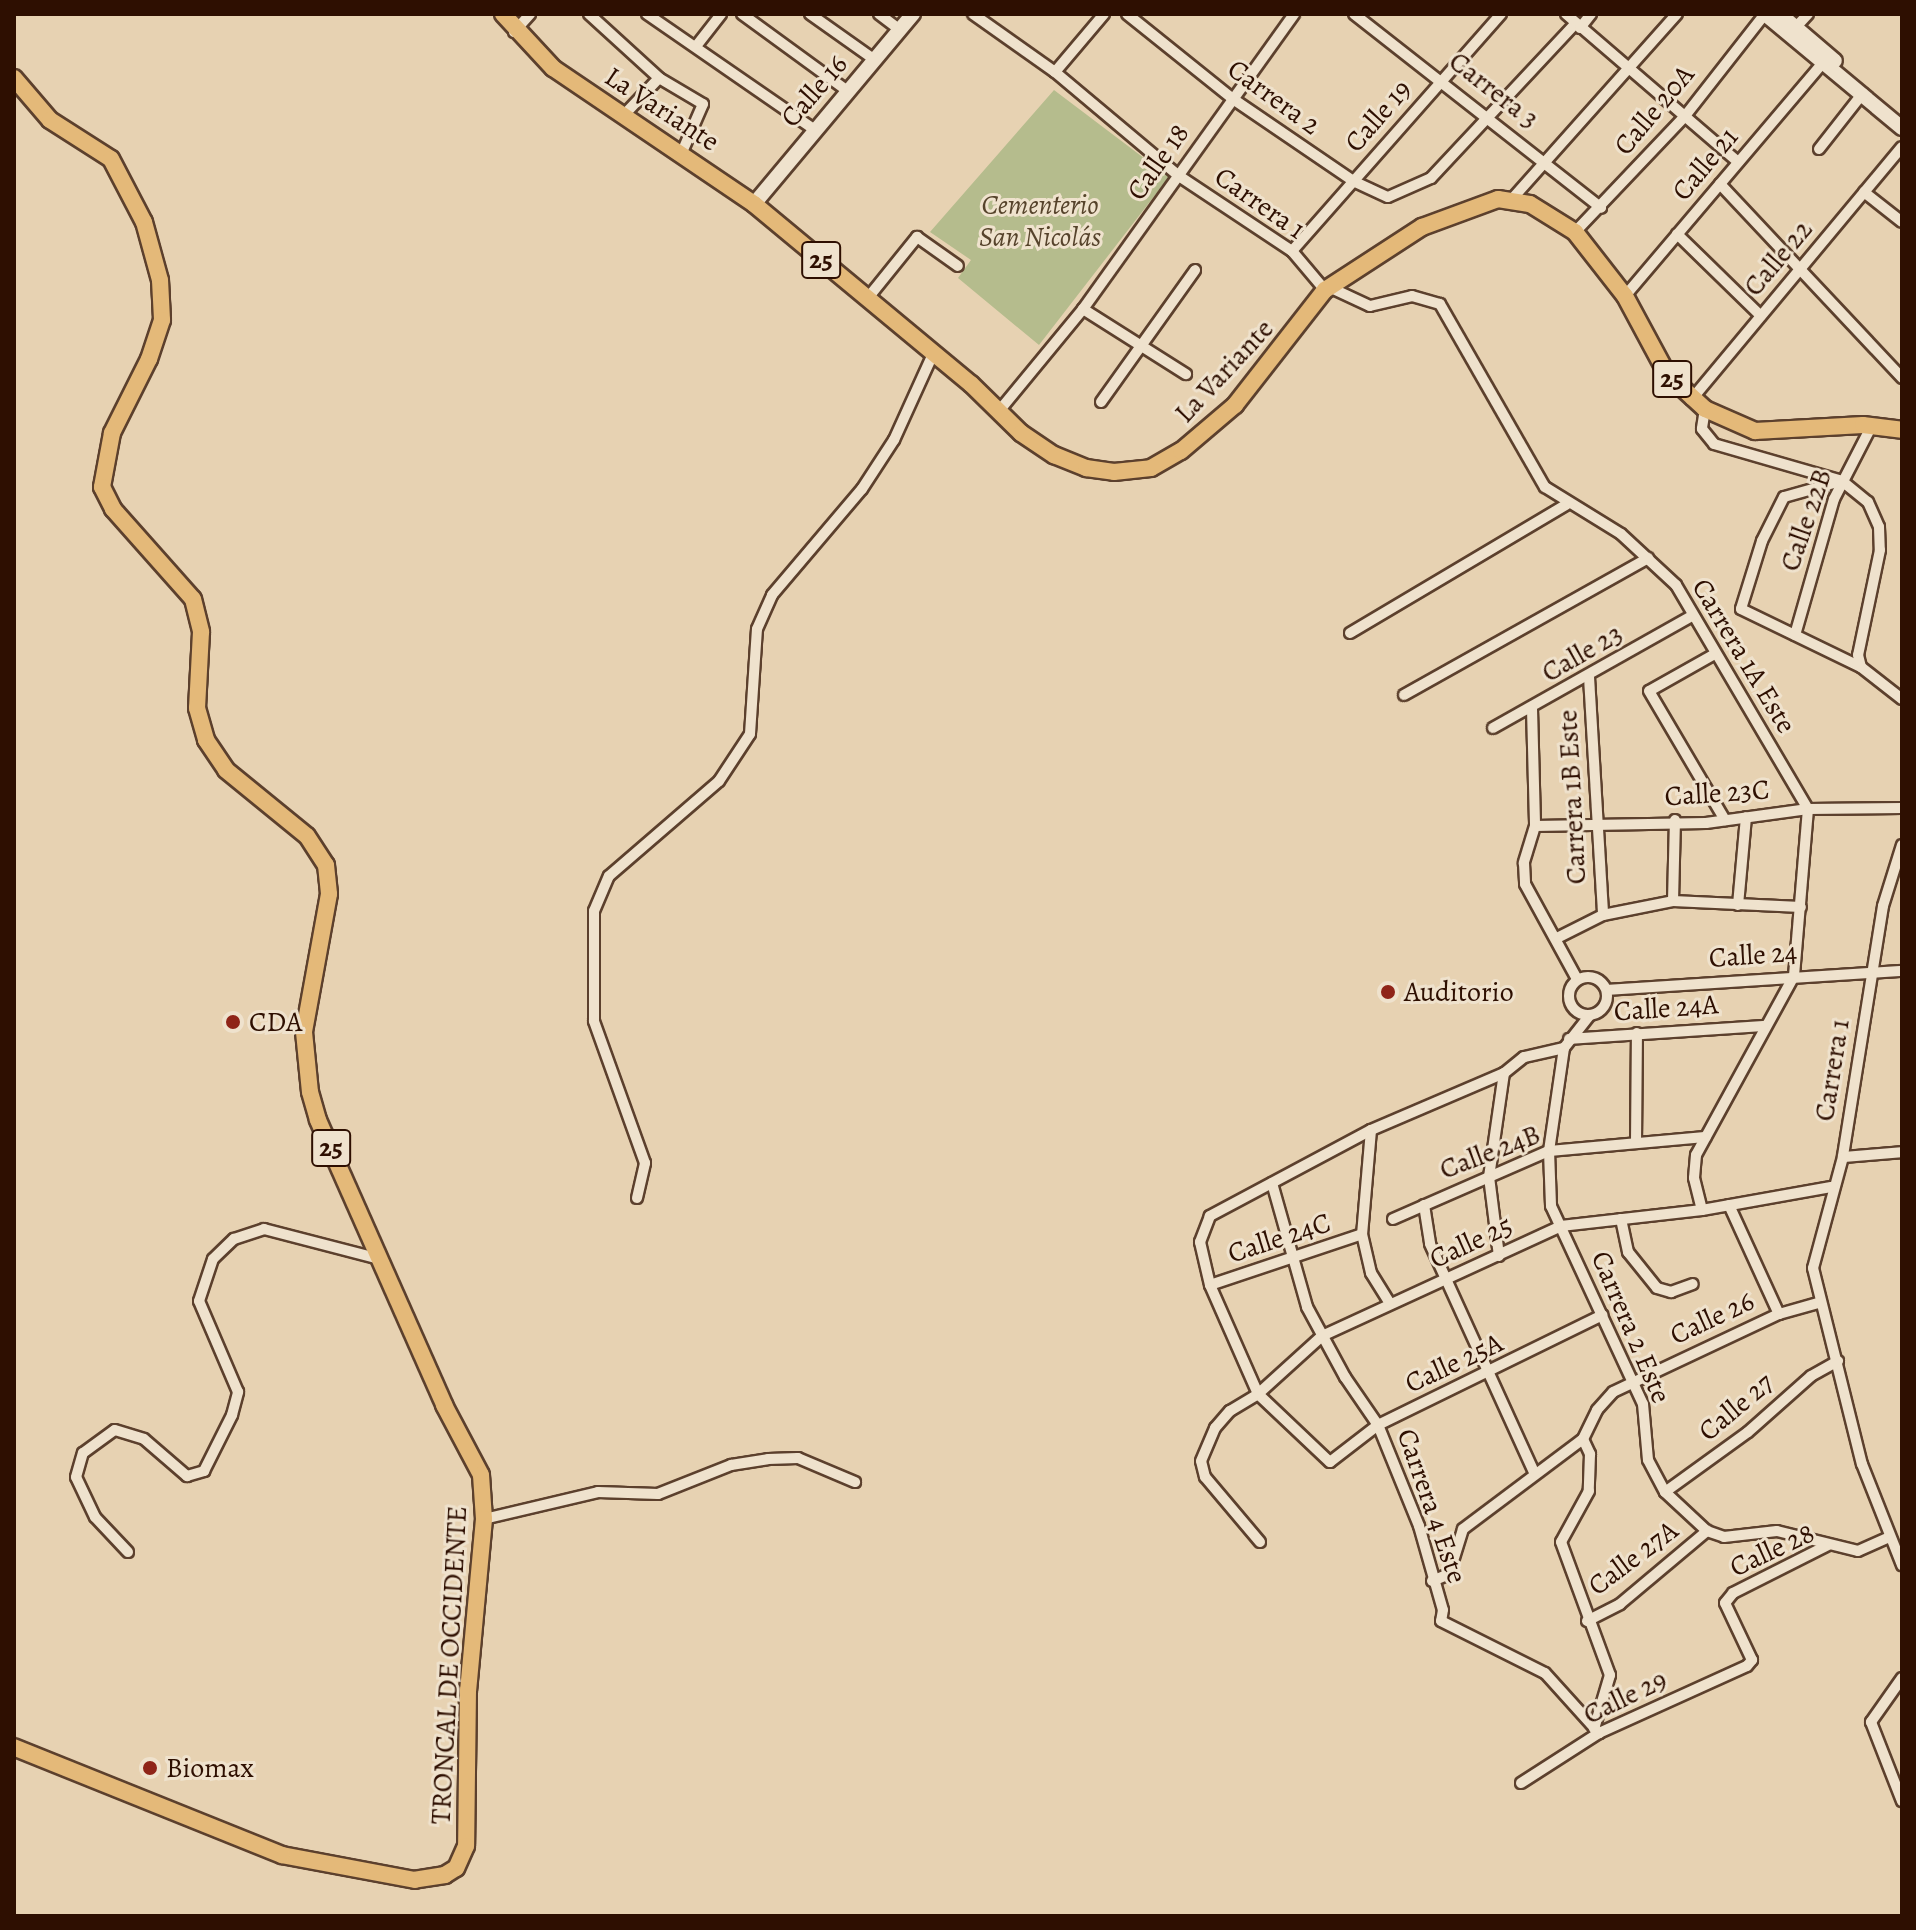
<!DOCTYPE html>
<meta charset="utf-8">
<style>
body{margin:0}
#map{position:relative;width:1916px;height:1930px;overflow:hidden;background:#e7d2b2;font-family:Alegreya,serif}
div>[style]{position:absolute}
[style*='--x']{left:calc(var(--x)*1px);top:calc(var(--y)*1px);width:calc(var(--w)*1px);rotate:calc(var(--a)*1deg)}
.green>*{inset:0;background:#b5bc8d}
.roads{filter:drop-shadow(2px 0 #5c402d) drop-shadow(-2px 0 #5c402d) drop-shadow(0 2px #5c402d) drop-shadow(0 -2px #5c402d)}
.street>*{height:10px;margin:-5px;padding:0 5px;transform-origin:5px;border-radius:5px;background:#efe2cd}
.street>.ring{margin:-5px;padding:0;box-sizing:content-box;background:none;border:10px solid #efe2cd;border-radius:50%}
.secondary>*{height:14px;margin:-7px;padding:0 7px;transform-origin:7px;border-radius:7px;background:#efe2cd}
.primary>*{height:16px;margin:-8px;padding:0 8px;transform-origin:8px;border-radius:8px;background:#e4b979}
.dots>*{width:22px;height:22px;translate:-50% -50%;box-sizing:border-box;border:4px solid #efe2cd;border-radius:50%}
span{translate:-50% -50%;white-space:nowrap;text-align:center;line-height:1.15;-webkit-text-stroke:6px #efe2cd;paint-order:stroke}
.shield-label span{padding:2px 6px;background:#efe2cd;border:2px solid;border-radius:6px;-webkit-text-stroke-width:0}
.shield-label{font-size:26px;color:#2e0f01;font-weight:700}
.street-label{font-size:28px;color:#2e0f01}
.park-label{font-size:28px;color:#56432b;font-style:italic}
.poi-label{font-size:28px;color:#2e0f01}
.left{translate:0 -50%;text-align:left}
.frame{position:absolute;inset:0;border:16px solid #2e0f01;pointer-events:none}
</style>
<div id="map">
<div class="green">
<div style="clip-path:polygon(1054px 90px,1169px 177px,1039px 345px,958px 278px,971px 260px,930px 232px)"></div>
</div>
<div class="roads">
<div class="street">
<div style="--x:589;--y:14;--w:95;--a:42.4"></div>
<div style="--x:647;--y:14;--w:203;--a:34.6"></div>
<div style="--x:742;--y:14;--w:132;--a:36.1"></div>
<div style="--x:810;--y:14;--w:80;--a:35.3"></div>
<div style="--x:879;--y:14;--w:26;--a:37"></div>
<div style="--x:973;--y:14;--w:100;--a:35.3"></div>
<div style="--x:1055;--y:72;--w:162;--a:40"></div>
<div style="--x:1179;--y:176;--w:136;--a:33.6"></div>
<div style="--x:1292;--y:251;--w:51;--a:49.8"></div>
<div style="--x:1127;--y:14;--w:136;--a:38.7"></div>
<div style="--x:1233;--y:99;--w:145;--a:34.3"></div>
<div style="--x:1353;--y:181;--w:38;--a:25"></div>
<div style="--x:1388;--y:197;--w:47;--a:-23.8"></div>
<div style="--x:1431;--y:178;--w:211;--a:-46.9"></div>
<div style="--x:1354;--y:14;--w:314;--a:38.1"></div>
<div style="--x:1566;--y:14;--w:227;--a:40.7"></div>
<div style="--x:1580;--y:28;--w:18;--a:-52"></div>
<div style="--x:1795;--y:28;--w:19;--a:-47"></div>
<div style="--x:514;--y:32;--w:24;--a:-48"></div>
<div style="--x:697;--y:45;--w:39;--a:-52"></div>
<div style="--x:1055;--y:72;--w:76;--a:-49.8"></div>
<div style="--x:623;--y:116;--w:52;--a:-46.5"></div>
<div style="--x:659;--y:78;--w:51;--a:30.6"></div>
<div style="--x:703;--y:104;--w:52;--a:113.6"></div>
<div style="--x:1819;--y:149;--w:71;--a:-51.8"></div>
<div style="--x:1720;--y:184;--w:266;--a:46.8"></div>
<div style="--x:1864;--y:192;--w:48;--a:38.3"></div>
<div style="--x:1512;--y:199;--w:248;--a:-48.3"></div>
<div style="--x:1575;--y:232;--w:160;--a:-46.5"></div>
<div style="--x:1685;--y:116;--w:130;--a:-51.9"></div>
<div style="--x:1677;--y:234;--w:117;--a:44.3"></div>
<div style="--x:1292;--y:251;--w:316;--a:-48.6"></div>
<div style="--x:1329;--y:287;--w:45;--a:24.9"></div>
<div style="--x:1370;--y:306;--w:43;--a:-13.4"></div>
<div style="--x:1412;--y:296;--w:29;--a:16"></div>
<div style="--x:1440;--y:304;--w:211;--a:60.2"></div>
<div style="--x:1545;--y:487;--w:89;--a:31.7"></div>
<div style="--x:1621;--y:534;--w:75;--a:42.8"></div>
<div style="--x:1676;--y:585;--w:260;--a:59.5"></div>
<div style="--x:1808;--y:809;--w:168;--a:94.8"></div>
<div style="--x:1794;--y:976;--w:204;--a:118.7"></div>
<div style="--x:1696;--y:1155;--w:23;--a:95"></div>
<div style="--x:1694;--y:1178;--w:33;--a:76"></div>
<div style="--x:1625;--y:296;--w:304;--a:-49.7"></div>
<div style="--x:867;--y:299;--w:80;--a:-51.1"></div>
<div style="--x:917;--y:237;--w:50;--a:35.3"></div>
<div style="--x:1083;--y:309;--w:122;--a:32.3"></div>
<div style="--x:1691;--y:400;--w:329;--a:-50.2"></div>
<div style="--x:1101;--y:402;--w:162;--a:-54.5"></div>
<div style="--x:1705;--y:409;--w:20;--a:99"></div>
<div style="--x:1702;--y:429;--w:19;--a:51"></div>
<div style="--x:1714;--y:444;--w:133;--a:16.1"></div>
<div style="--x:1842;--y:481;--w:33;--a:39"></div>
<div style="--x:1868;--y:502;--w:27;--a:66"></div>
<div style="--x:1879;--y:527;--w:23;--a:88"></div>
<div style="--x:1880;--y:550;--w:107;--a:101.8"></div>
<div style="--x:1858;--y:655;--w:12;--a:76"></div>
<div style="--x:1861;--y:667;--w:52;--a:38"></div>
<div style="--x:999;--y:411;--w:132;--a:-50.5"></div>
<div style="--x:1083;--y:309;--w:363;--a:-54.4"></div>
<div style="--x:1841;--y:481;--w:59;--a:164.3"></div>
<div style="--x:1784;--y:497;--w:49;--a:116.6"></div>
<div style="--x:1762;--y:541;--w:71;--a:107.2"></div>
<div style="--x:1741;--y:609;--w:133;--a:25.8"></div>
<div style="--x:1350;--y:633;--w:252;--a:-30.7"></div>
<div style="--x:1795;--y:635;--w:141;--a:-74"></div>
<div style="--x:1834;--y:499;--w:83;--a:-62.8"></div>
<div style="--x:1713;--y:655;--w:73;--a:150.6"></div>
<div style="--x:1649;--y:691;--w:150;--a:59.5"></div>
<div style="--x:1589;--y:677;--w:238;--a:86.6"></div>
<div style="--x:1404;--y:695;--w:280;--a:-29.3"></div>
<div style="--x:1532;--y:709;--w:117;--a:88.5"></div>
<div style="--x:1535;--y:826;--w:39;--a:107"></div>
<div style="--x:1524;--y:863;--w:21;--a:87"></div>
<div style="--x:1525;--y:884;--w:108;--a:61.3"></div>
<div style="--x:1493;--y:728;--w:228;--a:-29.4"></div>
<div style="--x:1535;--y:826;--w:171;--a:-1"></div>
<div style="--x:1706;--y:823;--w:103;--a:-7.8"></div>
<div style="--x:1808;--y:809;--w:94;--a:-0.6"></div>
<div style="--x:1902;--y:845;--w:64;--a:107.3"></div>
<div style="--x:1883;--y:906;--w:254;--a:99.1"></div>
<div style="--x:1843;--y:1157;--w:115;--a:105.1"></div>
<div style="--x:1813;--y:1268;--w:202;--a:76"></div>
<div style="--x:1862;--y:1464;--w:109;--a:68.4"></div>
<div style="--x:1673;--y:901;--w:81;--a:-88.6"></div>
<div style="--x:1738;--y:905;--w:88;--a:-84.8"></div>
<div style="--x:1559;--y:937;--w:49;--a:-26.6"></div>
<div style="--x:1603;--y:915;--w:71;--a:-11.3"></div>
<div style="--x:1673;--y:901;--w:128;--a:2.7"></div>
<div class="ring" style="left:1569px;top:977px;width:28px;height:28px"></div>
<div style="--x:1607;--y:990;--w:296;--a:-3.7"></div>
<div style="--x:1590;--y:1015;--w:42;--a:128.2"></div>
<div style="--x:1564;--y:1048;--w:41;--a:167.3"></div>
<div style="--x:1524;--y:1057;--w:26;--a:141"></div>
<div style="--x:1504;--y:1073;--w:145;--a:156.8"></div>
<div style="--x:1371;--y:1130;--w:183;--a:151.9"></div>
<div style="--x:1210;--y:1216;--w:28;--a:111"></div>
<div style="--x:1200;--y:1242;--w:44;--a:76.9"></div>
<div style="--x:1210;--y:1285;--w:119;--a:66.2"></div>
<div style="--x:1258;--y:1394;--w:99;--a:43.4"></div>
<div style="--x:1330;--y:1462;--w:61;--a:-37.6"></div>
<div style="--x:1378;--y:1425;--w:250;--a:-26.1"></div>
<div style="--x:1569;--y:1039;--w:197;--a:-3.8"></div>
<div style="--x:1564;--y:1048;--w:104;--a:98.3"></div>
<div style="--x:1549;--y:1151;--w:55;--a:87.9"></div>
<div style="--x:1551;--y:1206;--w:218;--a:65.1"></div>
<div style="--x:1643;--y:1404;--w:56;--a:84.9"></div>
<div style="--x:1648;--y:1460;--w:36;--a:62"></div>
<div style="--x:1665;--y:1492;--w:57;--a:42.9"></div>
<div style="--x:1707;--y:1531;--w:18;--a:19"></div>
<div style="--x:1724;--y:1537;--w:53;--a:-6.5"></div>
<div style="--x:1777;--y:1531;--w:83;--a:13.9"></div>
<div style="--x:1858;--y:1551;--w:32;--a:-24"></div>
<div style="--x:1371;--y:1130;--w:104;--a:94.9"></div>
<div style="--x:1362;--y:1234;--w:40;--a:77"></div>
<div style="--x:1371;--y:1273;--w:36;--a:58"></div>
<div style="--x:1636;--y:1143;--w:110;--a:-89.5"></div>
<div style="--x:1843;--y:1157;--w:59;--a:-4.8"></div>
<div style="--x:1272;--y:1183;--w:129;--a:74.2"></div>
<div style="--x:1307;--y:1307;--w:80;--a:61.5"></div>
<div style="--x:1345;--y:1377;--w:58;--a:55.5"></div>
<div style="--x:1378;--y:1425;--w:109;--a:67.9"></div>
<div style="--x:1419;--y:1526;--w:87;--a:74.1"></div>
<div style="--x:1443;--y:1610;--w:11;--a:100"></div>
<div style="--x:1441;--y:1621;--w:116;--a:26.6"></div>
<div style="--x:1545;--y:1673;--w:81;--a:48"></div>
<div style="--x:637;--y:1198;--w:36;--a:-77"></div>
<div style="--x:645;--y:1163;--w:151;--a:-109.8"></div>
<div style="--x:594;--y:1021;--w:110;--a:-90"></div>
<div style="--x:594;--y:911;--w:38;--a:-67"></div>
<div style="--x:609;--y:876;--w:145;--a:-40.8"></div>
<div style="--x:719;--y:781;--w:56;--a:-56.6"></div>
<div style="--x:750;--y:734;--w:105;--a:-86.2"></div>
<div style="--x:757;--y:629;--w:37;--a:-66"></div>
<div style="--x:772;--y:595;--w:139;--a:-49.7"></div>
<div style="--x:862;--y:489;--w:59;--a:-56.9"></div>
<div style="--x:894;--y:440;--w:94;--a:-65.6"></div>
<div style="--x:1424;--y:1205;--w:39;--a:81"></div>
<div style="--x:1430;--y:1244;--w:251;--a:65.5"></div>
<div style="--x:1729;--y:1205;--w:120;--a:65.4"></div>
<div style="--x:1393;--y:1219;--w:170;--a:-23.6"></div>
<div style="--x:1549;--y:1151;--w:157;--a:-5.1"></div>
<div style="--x:1621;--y:1219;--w:34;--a:78"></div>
<div style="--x:1628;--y:1252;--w:46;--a:51.1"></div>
<div style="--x:1657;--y:1288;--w:15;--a:16"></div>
<div style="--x:1671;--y:1292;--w:23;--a:-20"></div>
<div style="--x:1499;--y:1256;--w:80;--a:-97.2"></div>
<div style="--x:1489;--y:1177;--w:105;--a:-81.8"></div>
<div style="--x:1210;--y:1285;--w:160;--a:-18.5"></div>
<div style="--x:1583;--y:1439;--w:17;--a:65"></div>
<div style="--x:1590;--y:1454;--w:37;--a:92"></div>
<div style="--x:1589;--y:1491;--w:58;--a:118.8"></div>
<div style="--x:1561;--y:1542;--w:142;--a:69.8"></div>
<div style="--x:1610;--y:1675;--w:56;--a:106.5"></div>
<div style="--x:1583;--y:1439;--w:32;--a:-64"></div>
<div style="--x:1597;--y:1410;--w:24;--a:-48"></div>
<div style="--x:1613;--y:1392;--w:183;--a:-25.2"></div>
<div style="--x:1779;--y:1314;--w:41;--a:-15.8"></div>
<div style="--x:1665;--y:1492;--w:102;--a:-35.9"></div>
<div style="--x:1748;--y:1432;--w:84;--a:-41.6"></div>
<div style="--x:1811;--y:1376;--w:31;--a:-29"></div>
<div style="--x:484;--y:1519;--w:117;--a:-13.3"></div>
<div style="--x:598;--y:1492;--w:60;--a:1.9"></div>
<div style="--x:658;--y:1494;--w:79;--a:-21.7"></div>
<div style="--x:731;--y:1465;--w:37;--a:-9"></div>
<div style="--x:768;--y:1459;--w:30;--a:-2"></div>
<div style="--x:798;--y:1458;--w:62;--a:22.8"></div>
<div style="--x:1260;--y:1542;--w:85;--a:-130.2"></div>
<div style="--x:1205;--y:1477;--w:16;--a:-104"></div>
<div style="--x:1201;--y:1461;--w:36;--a:-67"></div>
<div style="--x:1215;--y:1428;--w:23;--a:-49"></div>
<div style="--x:1230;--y:1411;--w:33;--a:-31"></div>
<div style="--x:1258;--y:1394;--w:86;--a:-42.2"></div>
<div style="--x:1322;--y:1336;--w:263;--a:-24.7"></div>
<div style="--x:1561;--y:1226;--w:142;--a:-6.5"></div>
<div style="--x:1702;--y:1210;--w:131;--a:-10.1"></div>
<div style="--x:128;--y:1552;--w:48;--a:-133.3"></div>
<div style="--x:95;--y:1517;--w:44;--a:-115.4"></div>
<div style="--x:76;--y:1477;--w:25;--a:-74"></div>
<div style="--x:83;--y:1453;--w:39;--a:-36"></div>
<div style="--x:115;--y:1430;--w:30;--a:17"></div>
<div style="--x:144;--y:1439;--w:57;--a:40.7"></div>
<div style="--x:187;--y:1476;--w:18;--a:-16"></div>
<div style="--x:204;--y:1471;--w:63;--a:-63.4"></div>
<div style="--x:232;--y:1415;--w:24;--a:-75"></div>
<div style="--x:238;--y:1392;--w:99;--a:-113.2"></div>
<div style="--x:199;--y:1301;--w:44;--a:-71.6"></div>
<div style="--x:213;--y:1259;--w:29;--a:-44"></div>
<div style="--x:234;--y:1239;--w:32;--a:-18"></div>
<div style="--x:264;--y:1229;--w:120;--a:14.5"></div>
<div style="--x:1432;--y:1581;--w:18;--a:-22"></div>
<div style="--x:1449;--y:1574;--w:47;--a:-72.7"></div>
<div style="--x:1463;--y:1529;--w:150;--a:-36.9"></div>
<div style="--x:1587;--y:1621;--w:37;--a:-27"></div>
<div style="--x:1620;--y:1604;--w:114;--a:-40"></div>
<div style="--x:1902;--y:1678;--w:54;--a:125.2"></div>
<div style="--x:1871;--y:1722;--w:85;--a:68.6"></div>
<div style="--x:1521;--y:1783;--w:93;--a:-32.7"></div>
<div style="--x:1599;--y:1733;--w:162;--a:-24.4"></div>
<div style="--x:1747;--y:1666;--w:8;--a:-50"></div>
<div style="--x:1752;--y:1660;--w:63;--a:-115.3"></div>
<div style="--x:1725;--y:1603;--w:13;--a:-51"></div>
<div style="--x:1733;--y:1593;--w:106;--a:-26.8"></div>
</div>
<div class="secondary">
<div style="--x:1765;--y:14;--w:178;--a:39.8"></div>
<div style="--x:1780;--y:14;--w:72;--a:40.5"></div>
<div style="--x:754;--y:204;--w:248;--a:-50.1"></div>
</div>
<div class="primary">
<div style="--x:503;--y:14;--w:74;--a:47.2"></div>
<div style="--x:553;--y:68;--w:243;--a:34.1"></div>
<div style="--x:754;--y:204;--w:282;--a:39.7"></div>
<div style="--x:971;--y:384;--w:70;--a:44.4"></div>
<div style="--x:1021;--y:433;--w:40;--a:34"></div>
<div style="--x:1054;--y:455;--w:35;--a:22"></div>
<div style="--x:1086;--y:468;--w:28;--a:8"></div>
<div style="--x:1114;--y:472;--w:37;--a:-6"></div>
<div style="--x:1151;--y:468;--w:34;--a:-30"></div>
<div style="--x:1181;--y:451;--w:71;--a:-40.4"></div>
<div style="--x:1235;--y:405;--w:146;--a:-52"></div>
<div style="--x:1325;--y:290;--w:116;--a:-33"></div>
<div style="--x:1422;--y:227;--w:81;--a:-20.2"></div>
<div style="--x:1498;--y:199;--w:32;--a:9"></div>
<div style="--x:1530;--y:204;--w:53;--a:31.9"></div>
<div style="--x:1575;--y:232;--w:81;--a:52"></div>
<div style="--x:1625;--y:296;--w:89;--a:61.7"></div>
<div style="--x:1667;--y:374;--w:52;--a:42.6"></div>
<div style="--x:1705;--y:409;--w:55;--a:23.7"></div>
<div style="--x:1755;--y:431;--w:108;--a:-3.2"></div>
<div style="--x:1863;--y:425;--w:39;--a:7"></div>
<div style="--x:14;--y:78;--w:55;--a:49.4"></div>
<div style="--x:50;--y:120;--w:72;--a:32.6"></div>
<div style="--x:111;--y:159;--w:71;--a:62.4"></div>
<div style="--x:144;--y:222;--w:60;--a:74.6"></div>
<div style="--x:160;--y:280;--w:40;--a:87.1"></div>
<div style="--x:162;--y:320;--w:41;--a:108.4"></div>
<div style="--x:149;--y:359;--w:83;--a:116.6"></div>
<div style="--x:112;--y:433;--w:55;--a:100.5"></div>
<div style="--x:102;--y:487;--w:25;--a:63"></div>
<div style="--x:113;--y:509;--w:120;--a:48.4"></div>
<div style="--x:193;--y:599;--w:34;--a:76"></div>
<div style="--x:201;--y:632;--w:76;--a:93"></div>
<div style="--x:197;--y:708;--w:33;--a:74"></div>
<div style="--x:206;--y:740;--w:36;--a:56"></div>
<div style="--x:226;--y:770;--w:104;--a:39.2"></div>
<div style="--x:307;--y:836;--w:35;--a:57"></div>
<div style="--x:326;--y:865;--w:29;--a:84"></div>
<div style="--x:329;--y:894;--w:140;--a:100.3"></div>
<div style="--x:304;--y:1032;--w:60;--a:84.3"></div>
<div style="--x:310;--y:1092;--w:29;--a:74"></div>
<div style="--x:318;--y:1120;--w:312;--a:66.1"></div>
<div style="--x:444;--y:1405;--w:79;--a:62.1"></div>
<div style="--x:481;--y:1475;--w:44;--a:86.1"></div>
<div style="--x:484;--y:1519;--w:172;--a:95.3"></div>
<div style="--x:468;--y:1690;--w:156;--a:90.7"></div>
<div style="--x:466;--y:1846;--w:24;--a:114"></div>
<div style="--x:456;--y:1868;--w:13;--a:148"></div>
<div style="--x:445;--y:1875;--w:30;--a:171"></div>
<div style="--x:415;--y:1880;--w:135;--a:-169.4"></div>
<div style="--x:282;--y:1855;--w:289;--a:-158.1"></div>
</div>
</div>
<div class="dots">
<div style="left:1388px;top:992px;background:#8f2418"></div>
<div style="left:233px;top:1022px;background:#8f2418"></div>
<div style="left:150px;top:1768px;background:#8f2418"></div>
</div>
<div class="shield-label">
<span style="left:821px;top:260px">25</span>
<span style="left:1672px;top:379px">25</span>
<span style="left:331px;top:1148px">25</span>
</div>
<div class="street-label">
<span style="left:1494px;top:90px;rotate:38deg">Carrera 3</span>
<span style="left:814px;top:91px;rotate:-49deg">Calle 16</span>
<span style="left:1274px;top:97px;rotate:36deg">Carrera 2</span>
<span style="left:662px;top:109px;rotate:33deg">La Variante</span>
<span style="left:1654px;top:110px;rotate:-50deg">Calle 20A</span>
<span style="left:1378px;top:116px;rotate:-49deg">Calle 19</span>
<span style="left:1158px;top:162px;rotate:-55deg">Calle 18</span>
<span style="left:1705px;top:164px;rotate:-50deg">Calle 21</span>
<span style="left:1260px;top:203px;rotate:35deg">Carrera 1</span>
<span style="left:1778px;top:258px;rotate:-50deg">Calle 22</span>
<span style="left:1224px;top:371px;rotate:-47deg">La Variante</span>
<span style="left:1806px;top:520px;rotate:-71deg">Calle 22B</span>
<span style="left:1582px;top:653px;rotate:-30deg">Calle 23</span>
<span style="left:1744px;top:656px;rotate:59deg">Carrera 1A Este</span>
<span style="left:1717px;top:793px;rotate:-4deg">Calle 23C</span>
<span style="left:1572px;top:797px;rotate:-93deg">Carrera 1B Este</span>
<span style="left:1753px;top:955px;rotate:-4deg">Calle 24</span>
<span style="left:1666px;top:1008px;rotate:-4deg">Calle 24A</span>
<span style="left:1832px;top:1070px;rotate:-81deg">Carrera 1</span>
<span style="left:1490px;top:1152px;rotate:-21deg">Calle 24B</span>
<span style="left:1279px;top:1238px;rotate:-18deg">Calle 24C</span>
<span style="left:1471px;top:1242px;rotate:-25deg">Calle 25</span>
<span style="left:1712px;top:1318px;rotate:-25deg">Calle 26</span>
<span style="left:1631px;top:1327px;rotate:67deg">Carrera 2 Este</span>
<span style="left:1454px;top:1363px;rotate:-25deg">Calle 25A</span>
<span style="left:1736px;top:1407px;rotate:-40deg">Calle 27</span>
<span style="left:1432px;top:1506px;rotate:71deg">Carrera 4 Este</span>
<span style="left:1772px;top:1550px;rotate:-25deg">Calle 28</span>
<span style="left:1633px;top:1558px;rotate:-37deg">Calle 27A</span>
<span style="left:449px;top:1665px;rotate:-87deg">TRONCAL DE OCCIDENTE</span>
<span style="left:1625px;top:1697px;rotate:-26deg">Calle 29</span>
</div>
<div class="park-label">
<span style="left:1040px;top:221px">Cementerio<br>San Nicolás</span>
</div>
<div class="poi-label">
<span class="left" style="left:1404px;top:992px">Auditorio</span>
<span class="left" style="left:249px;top:1022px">CDA</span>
<span class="left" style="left:166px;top:1768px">Biomax</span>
</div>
<div class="frame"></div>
</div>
